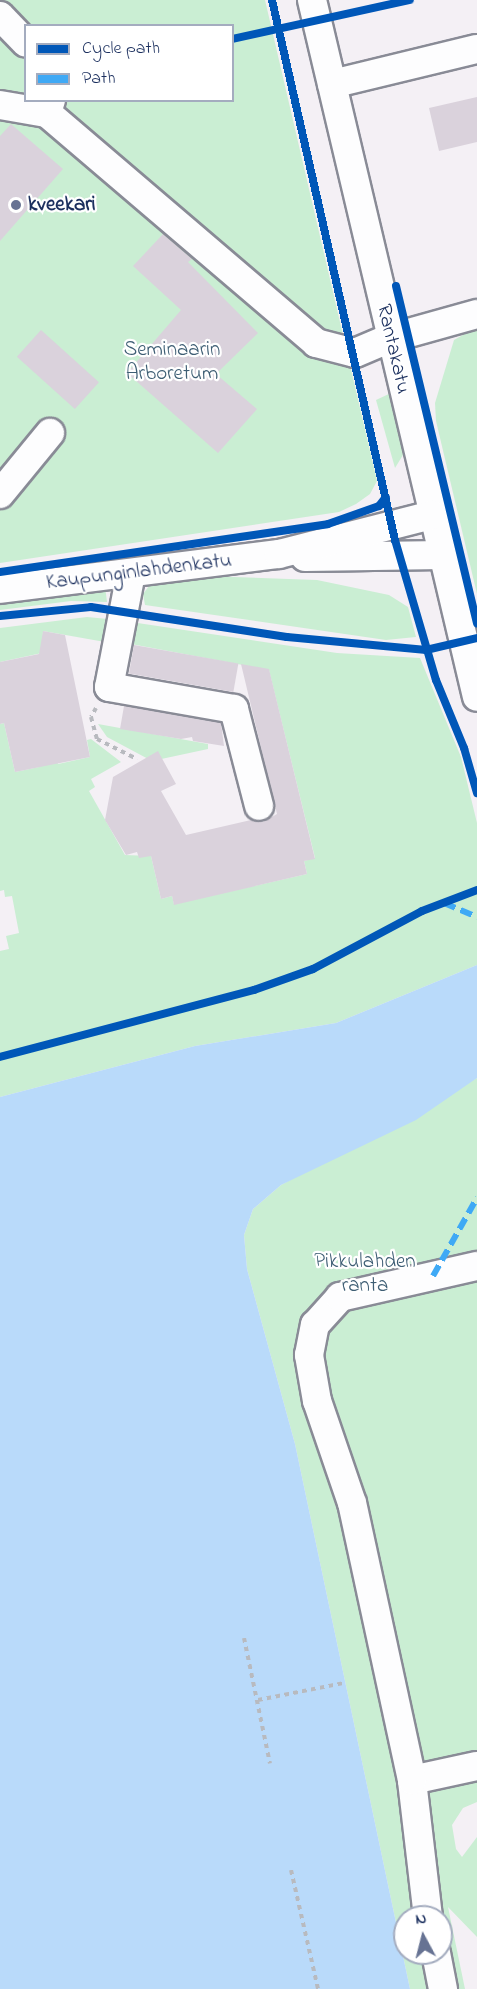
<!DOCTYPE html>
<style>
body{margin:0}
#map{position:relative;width:477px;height:1989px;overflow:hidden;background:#f4f0f5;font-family:"Indie Flower",sans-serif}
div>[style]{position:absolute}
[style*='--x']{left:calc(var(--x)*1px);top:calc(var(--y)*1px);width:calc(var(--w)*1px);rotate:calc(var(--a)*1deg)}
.green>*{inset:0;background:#caeed3}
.water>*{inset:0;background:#b9dafa}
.building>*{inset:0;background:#dad2dc;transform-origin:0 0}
.path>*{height:4px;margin-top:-2px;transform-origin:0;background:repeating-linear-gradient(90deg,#b8babf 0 4.5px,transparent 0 9px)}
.roads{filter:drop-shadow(2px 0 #898b96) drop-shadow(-2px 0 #898b96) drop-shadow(0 2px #898b96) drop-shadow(0 -2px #898b96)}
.minor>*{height:28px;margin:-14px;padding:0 14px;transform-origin:14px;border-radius:14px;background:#fdfdfe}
.quiet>*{height:6px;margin-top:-3px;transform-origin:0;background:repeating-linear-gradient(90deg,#3fa9f5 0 12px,transparent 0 18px)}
.cycleway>*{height:8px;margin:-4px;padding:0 4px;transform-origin:4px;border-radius:4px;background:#0057b8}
.dots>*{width:16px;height:16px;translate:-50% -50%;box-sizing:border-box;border:3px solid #fff;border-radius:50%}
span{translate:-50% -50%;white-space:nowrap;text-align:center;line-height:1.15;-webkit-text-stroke:4.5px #fff;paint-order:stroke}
.poi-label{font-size:21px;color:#1b2f5e;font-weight:700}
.left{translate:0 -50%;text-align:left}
.street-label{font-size:21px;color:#1b2f5e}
.park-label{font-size:21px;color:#3e5e74}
.legend{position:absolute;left:24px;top:24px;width:210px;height:78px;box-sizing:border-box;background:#fff;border:2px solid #a4acbf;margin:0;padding:8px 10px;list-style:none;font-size:18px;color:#1b2f5e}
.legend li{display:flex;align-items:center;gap:12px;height:30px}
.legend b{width:30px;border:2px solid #a4acbf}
.north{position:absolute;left:393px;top:1905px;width:60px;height:60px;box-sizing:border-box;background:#fff;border:2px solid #a4acbf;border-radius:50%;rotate:353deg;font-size:16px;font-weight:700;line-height:24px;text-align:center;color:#1b2f5e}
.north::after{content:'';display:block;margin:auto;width:21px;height:27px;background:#677393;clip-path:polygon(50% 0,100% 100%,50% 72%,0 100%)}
</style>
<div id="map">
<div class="green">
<div style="clip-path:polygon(evenodd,0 0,265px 0,377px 481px,370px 494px,356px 504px,339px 512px,0 563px,0 0,26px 26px,232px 26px,232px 100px,26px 100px,26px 26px)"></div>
<div style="clip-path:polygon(477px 327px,477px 594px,436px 421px,435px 403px,454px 340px)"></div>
<div style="clip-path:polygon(393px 392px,406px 450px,395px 468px,376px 400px)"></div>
<div style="clip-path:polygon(205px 576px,317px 580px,389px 595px,408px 607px,416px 637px,386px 640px,145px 605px,143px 594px,149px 586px,161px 580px)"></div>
<div style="clip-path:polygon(105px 586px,107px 602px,71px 601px,0 610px,0 601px)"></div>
<div style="clip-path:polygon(87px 617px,108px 619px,105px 642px,43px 631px,42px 653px,0 662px,0 628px)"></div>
<div style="clip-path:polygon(131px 622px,337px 653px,420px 658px,461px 757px,477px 823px,477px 965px,336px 1023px,195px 1046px,0 1097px,0 951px,9px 949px,6px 936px,19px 933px,12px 896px,5px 897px,4px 890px,0 891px,0 724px,4px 723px,15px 772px,39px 767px,55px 754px,58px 764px,90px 757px,87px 740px,91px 739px,121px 762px,91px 779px,95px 787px,89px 791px,125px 855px,151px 856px,161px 899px,172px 896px,174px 904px,307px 874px,304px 861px,315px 858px,269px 670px,131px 644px)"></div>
<div style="clip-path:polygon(98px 724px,208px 744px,208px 749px,152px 761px,107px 737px)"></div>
<div style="clip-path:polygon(evenodd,477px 1078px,477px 1802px,463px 1808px,452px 1825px,456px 1849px,462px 1857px,477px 1837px,477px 1937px,448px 1907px,465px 1989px,410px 1989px,295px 1444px,247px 1269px,244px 1235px,253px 1209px,281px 1185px,477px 1078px,405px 1917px,441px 1917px,441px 1953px,405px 1953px,405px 1917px)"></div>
</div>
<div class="water">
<div style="clip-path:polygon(477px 965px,477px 1078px,416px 1120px,281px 1185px,253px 1209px,244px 1235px,247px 1269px,295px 1444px,410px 1989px,0 1989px,0 1097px,195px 1046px,336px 1023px)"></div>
</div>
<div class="building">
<div style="clip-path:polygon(477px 97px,477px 142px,439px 151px,429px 108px)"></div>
<div style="clip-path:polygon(11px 124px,63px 169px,0 241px,0 136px)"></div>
<div style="clip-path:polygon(163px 234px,192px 259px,188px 262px,258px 333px,216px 374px,257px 409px,218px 453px,127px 373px,181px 310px,133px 266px)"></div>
<div style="left:41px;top:330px;width:78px;height:36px;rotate:42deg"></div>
<div style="clip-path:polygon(43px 631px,65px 635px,90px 757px,15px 772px,4px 723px,0 724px,0 662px,39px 654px)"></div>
<div style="left:134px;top:645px;width:106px;height:29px;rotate:10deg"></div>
<div style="clip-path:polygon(241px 664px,269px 669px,315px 859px,304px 861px,307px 874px,174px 905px,172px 896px,161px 899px,151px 856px,139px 858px,137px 852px,126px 855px,105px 820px,113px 777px,158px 751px,176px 784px,161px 791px,186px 835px,251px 820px,263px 822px,277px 814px)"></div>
<div style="clip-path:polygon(124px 706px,221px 723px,224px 746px,193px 741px,192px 737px,181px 739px,120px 729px)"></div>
</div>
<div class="path">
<div style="--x:96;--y:708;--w:10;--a:119"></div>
<div style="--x:91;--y:717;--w:23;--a:75"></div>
<div style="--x:97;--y:739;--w:45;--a:26.6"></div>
<div style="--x:244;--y:1638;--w:128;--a:78.3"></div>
<div style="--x:258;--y:1700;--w:88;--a:-11.2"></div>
<div style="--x:291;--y:1870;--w:122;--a:77.2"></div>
</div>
<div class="roads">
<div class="minor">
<div style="--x:312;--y:0;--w:716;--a:76.68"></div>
<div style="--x:0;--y:16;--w:37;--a:46"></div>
<div style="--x:332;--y:84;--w:149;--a:-13.6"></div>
<div style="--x:0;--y:105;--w:48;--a:9.7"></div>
<div style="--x:47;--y:113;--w:14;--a:-73"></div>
<div style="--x:47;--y:113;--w:354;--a:40.5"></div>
<div style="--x:316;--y:343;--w:40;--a:14.4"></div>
<div style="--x:355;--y:353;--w:39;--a:-23"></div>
<div style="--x:391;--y:338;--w:89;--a:-15.6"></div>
<div style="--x:0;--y:494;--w:79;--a:-50.7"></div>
<div style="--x:305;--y:557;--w:138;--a:-0.8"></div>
<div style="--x:131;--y:573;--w:116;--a:100.9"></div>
<div style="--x:109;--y:687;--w:127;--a:10"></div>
<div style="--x:234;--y:709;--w:100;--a:75.5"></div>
<div style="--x:0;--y:589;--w:281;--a:-7.2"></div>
<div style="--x:279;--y:554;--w:158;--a:-14.3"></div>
<div style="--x:412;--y:1780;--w:66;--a:-12.2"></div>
<div style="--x:428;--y:1917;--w:138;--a:-96.7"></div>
<div style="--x:412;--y:1780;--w:283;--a:-102.2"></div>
<div style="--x:352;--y:1503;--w:108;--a:-108.9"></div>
<div style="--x:317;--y:1401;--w:47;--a:-99.9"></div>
<div style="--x:309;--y:1355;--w:31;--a:-79"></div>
<div style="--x:315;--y:1325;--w:38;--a:-48"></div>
<div style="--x:340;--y:1297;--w:140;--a:-12.8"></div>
<div style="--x:436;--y:1953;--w:37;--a:79"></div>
</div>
</div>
<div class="quiet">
<div style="--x:444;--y:903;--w:36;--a:23"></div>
<div style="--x:433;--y:1276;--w:90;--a:-60.6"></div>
</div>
<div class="cycleway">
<div style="--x:272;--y:0;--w:554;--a:77.17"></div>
<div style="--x:395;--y:540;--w:146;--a:73.7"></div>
<div style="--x:436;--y:680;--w:74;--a:67.6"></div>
<div style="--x:464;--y:748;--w:47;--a:73.9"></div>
<div style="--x:232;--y:39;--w:182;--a:-12.4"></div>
<div style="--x:396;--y:286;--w:347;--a:76.5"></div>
<div style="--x:0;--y:572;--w:331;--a:-8.3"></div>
<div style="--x:328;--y:524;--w:54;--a:-19.4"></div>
<div style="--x:379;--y:506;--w:11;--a:-52"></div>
<div style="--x:0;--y:616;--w:91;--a:-5.6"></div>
<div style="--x:91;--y:607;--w:198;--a:8.7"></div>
<div style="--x:287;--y:637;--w:140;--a:5.3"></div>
<div style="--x:426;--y:650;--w:52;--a:-13.2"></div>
<div style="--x:0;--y:1057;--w:263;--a:-14.8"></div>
<div style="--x:254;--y:990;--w:63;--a:-19.6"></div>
<div style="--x:313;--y:969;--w:123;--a:-28"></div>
<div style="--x:422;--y:911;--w:59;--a:-20.9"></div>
</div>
<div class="dots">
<div style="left:16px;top:205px;background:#677393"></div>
</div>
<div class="poi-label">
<span class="left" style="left:28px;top:205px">kveekari</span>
</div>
<div class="street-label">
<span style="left:393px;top:349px;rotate:77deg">Rantakatu</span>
<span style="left:139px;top:572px;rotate:-7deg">Kaupunginlahdenkatu</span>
</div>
<div class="park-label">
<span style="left:172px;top:362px">Seminaarin<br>Arboretum</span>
<span style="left:365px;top:1274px">Pikkulahden<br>ranta</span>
</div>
<ul class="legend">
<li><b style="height:8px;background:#0057b8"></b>Cycle path</li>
<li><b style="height:8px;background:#3fa9f5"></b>Path</li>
</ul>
<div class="north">N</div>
</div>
